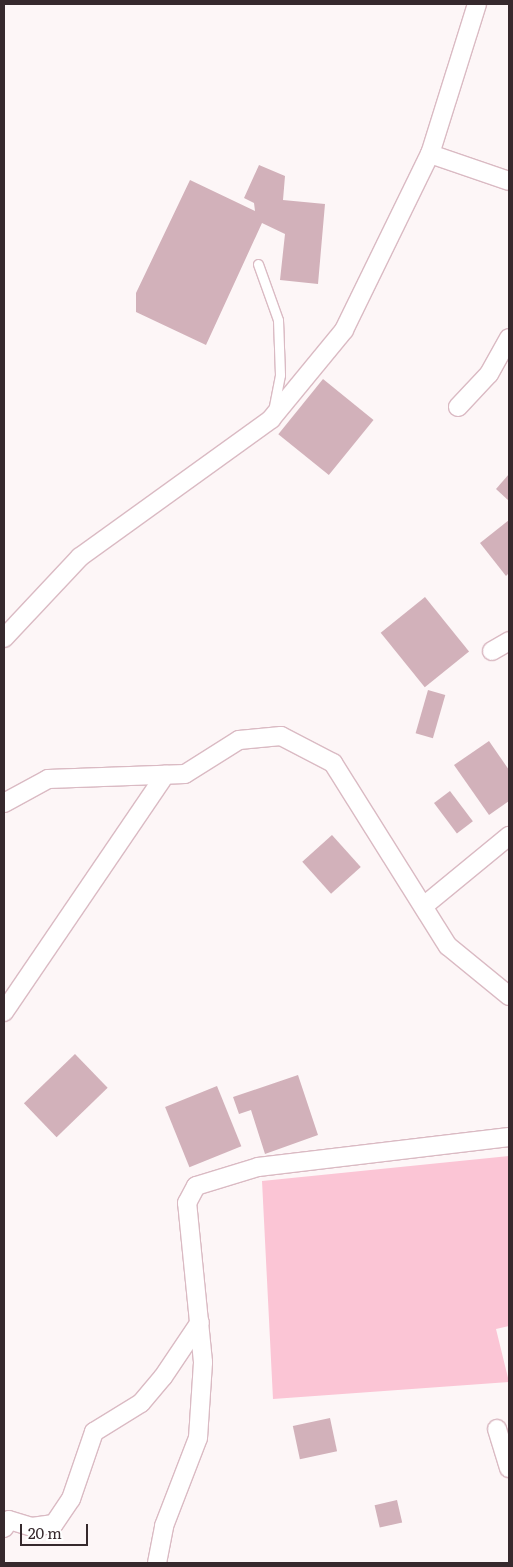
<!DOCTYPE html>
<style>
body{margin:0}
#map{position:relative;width:513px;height:1567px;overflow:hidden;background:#fdf6f7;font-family:Literata,serif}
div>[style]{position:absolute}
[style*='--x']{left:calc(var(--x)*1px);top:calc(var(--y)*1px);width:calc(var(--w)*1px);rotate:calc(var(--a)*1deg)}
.green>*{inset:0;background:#fbc5d5}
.building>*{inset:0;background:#d2b1ba;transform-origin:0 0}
.roads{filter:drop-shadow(1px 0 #dabac3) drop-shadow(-1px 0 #dabac3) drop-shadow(0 1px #dabac3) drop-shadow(0 -1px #dabac3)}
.lane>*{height:9px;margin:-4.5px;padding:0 4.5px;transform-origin:4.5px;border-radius:4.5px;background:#fff}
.street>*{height:18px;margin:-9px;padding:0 9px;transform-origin:9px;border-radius:9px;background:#fff}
span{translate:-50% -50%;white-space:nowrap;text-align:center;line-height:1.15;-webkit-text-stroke:4px #fff;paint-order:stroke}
.frame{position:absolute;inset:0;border:5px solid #36292d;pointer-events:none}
.scale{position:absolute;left:20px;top:1524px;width:68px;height:22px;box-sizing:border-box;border:2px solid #36292d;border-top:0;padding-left:6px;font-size:15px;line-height:18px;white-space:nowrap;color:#36292d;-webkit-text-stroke:4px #fff;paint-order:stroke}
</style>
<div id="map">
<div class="green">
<div style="clip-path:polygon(509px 1156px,509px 1326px,496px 1329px,509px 1382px,273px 1399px,262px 1181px)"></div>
</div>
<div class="building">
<div style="clip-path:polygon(259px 165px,285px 176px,283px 200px,325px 204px,318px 284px,280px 280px,285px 234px,262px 223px,206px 345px,136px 312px,136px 293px,190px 180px,255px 211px,254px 203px,244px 198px)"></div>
<div style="left:323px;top:379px;width:65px;height:71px;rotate:39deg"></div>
<div style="clip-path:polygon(509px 474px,509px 501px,496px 489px)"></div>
<div style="clip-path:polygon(509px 520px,509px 573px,506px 576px,480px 543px)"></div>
<div style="left:425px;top:597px;width:70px;height:57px;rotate:51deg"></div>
<div style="left:428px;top:690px;width:18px;height:45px;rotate:16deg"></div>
<div style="clip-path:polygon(489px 741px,509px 770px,509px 801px,489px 815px,454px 765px)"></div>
<div style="left:450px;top:791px;width:38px;height:20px;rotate:53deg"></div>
<div style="left:332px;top:835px;width:43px;height:40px;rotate:48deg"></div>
<div style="left:75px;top:1054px;width:47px;height:71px;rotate:46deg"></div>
<div style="clip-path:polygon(298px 1075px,318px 1135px,265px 1154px,251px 1110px,239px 1114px,233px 1097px)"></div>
<div style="left:217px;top:1086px;width:65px;height:56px;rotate:68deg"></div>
<div style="left:330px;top:1418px;width:34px;height:38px;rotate:78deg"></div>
<div style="left:397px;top:1500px;width:23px;height:23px;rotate:77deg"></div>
</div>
<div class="roads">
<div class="lane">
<div style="--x:258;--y:264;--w:59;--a:70.3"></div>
<div style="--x:278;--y:320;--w:55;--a:87.9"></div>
<div style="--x:280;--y:375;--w:37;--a:101"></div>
</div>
<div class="street">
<div style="--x:430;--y:154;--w:83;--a:18.9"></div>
<div style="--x:458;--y:407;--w:45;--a:-46.8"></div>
<div style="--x:489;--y:374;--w:41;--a:-60.9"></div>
<div style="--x:4;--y:638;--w:111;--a:-46.8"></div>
<div style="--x:80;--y:557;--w:236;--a:-35.8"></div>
<div style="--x:271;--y:419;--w:115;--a:-50.6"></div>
<div style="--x:344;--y:330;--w:196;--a:-64"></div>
<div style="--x:430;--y:154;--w:157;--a:-72.6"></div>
<div style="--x:492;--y:651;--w:20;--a:-30"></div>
<div style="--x:4;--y:803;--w:50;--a:-28.6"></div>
<div style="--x:48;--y:779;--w:137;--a:-2.1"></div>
<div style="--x:185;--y:774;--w:64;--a:-32.2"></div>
<div style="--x:239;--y:740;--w:42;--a:-5.4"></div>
<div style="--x:281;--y:736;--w:59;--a:27.4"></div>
<div style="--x:333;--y:763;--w:216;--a:57.9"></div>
<div style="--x:448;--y:946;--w:79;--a:39.3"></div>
<div style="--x:425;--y:905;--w:109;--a:-39.4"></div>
<div style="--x:4;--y:1012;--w:287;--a:-55.8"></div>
<div style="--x:497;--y:1429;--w:41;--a:72.9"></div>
<div style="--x:4;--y:1528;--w:9;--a:-58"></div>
<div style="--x:9;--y:1520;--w:24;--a:17"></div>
<div style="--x:32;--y:1527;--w:22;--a:-8"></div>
<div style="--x:54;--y:1524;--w:30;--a:-56"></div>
<div style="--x:71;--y:1499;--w:71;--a:-71.1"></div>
<div style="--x:94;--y:1432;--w:55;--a:-31.7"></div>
<div style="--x:141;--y:1403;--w:34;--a:-50"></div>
<div style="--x:163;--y:1377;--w:66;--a:-56.1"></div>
<div style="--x:157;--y:1563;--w:38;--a:-79"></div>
<div style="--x:164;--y:1526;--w:94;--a:-68.9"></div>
<div style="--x:198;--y:1438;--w:76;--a:-86.2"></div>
<div style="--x:203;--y:1362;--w:160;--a:-95.7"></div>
<div style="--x:187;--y:1203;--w:19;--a:-62"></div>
<div style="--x:196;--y:1186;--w:65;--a:-17"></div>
<div style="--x:258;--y:1167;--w:253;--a:-6.8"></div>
</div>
</div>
<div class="frame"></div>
<div class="scale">20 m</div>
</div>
